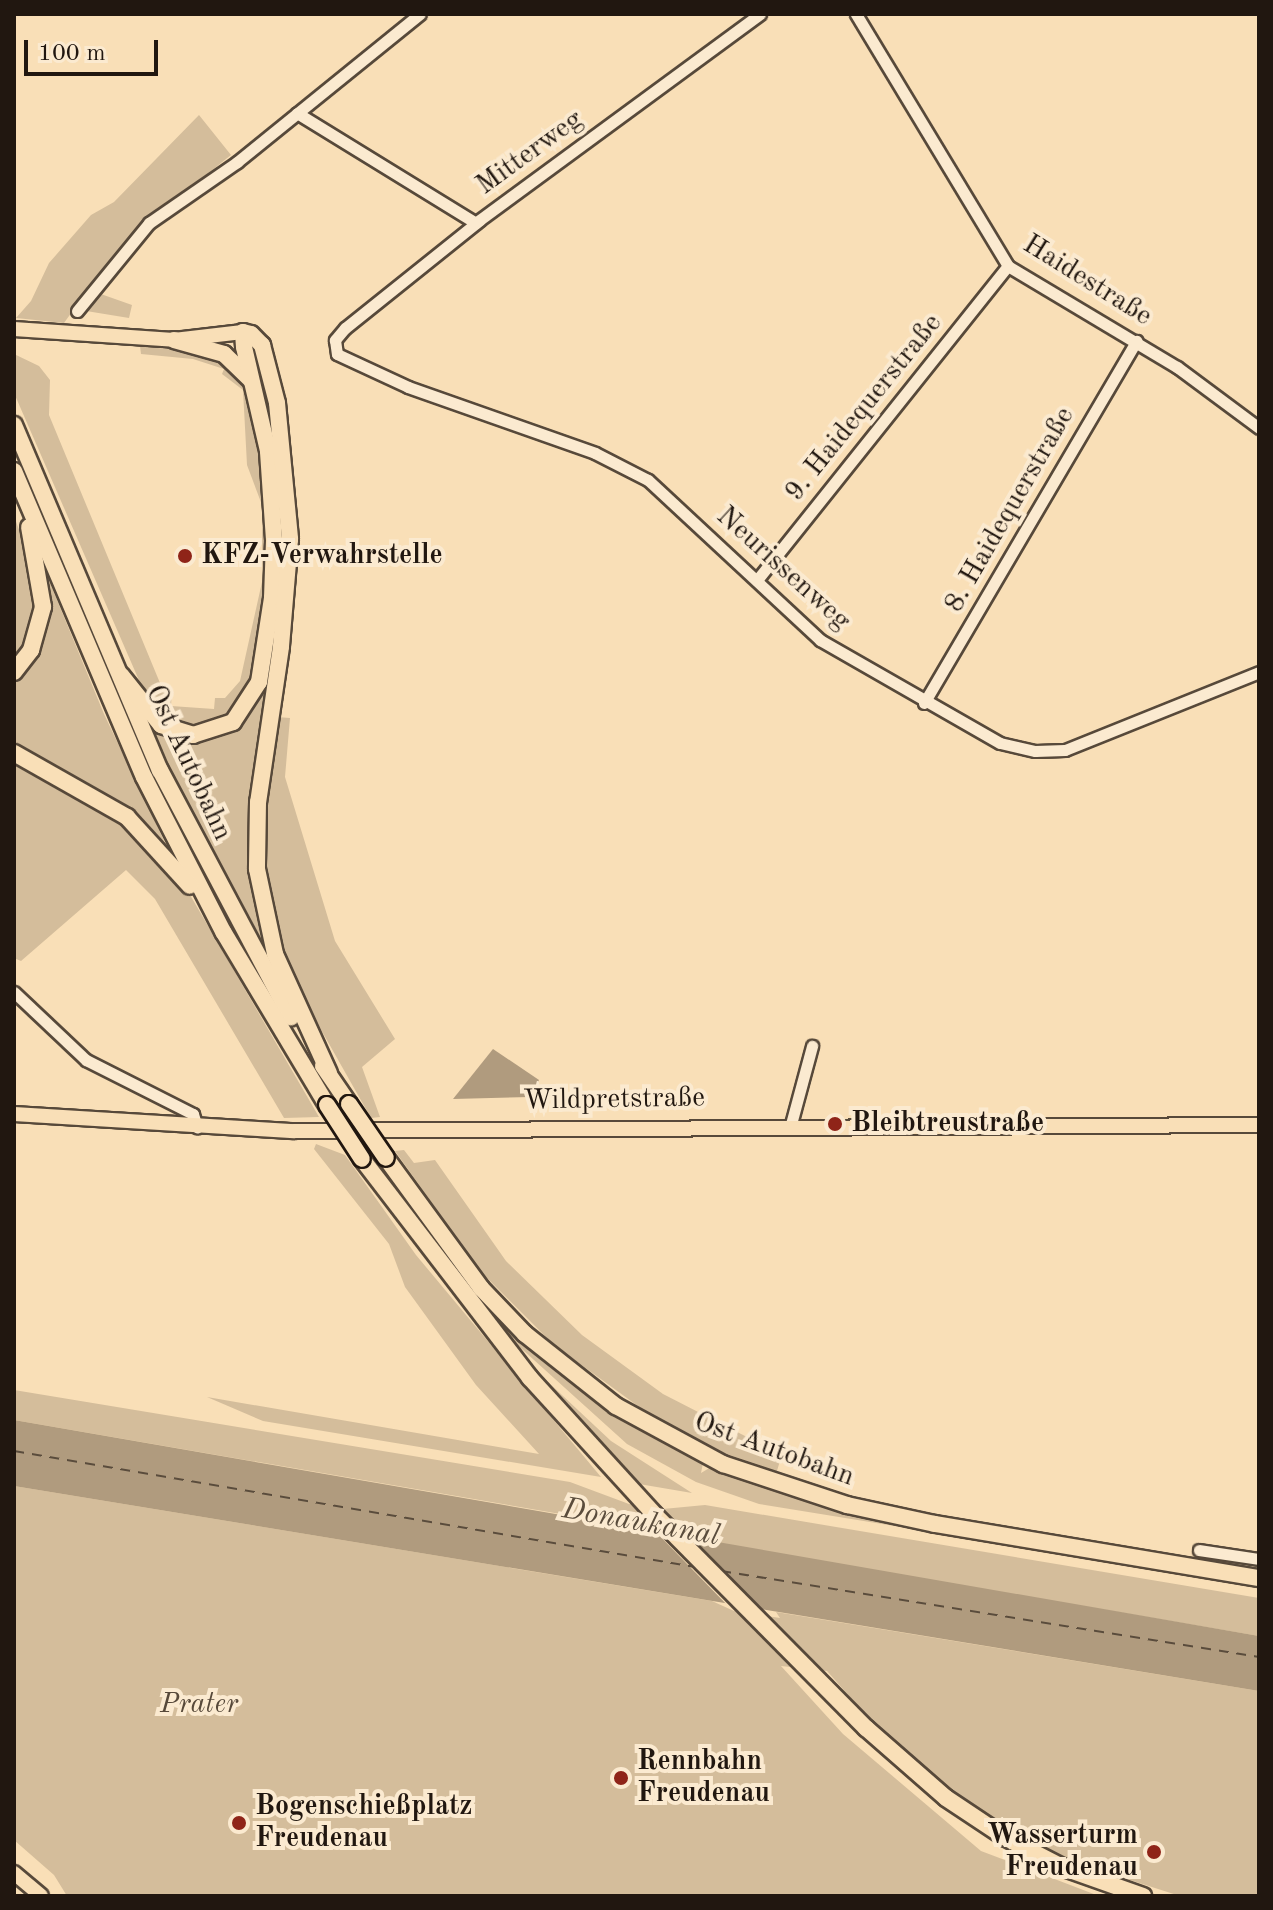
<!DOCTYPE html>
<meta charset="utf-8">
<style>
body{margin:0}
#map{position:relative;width:1273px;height:1910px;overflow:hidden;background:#f9dfb7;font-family:"Old Standard TT",serif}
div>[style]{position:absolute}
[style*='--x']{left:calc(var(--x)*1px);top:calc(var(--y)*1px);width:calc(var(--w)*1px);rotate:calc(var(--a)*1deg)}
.green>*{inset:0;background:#d4bd9b}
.water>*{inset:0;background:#b09b7e}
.pier>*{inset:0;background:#f9dfb7}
.ferry>*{height:2px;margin-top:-1px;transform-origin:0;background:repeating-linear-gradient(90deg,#5a4c3c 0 10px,transparent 0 18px)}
.roads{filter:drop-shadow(2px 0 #57493a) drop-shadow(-2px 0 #57493a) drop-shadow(0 2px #57493a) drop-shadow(0 -2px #57493a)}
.minor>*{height:11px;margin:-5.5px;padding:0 5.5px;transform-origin:5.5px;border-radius:5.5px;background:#fbead0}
.major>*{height:14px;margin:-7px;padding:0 7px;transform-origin:7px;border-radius:7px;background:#f9dfb7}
.highway>*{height:16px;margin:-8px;padding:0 8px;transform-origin:8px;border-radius:8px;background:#f9dfb7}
.bridges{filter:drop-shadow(2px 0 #211710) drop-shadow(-2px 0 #211710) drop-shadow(0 2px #211710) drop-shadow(0 -2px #211710)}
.highway-bridge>*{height:16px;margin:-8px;padding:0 8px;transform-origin:8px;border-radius:8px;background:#f9dfb7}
.dots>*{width:22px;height:22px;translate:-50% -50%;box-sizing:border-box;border:4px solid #fbead0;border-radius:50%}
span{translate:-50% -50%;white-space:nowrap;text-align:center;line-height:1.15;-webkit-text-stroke:8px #fbead0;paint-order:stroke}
.street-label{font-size:28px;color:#211710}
.poi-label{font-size:28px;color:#211710;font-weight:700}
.left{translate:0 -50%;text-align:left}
.right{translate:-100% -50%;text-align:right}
.park-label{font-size:28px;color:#57493a;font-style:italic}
.water-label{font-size:30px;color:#5a4c3c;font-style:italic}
.frame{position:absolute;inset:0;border:16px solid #211710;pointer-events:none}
.scale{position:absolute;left:24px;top:40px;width:134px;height:36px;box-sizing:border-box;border:4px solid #211710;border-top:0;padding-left:10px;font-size:24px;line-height:28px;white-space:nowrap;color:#211710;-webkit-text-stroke:6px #fbead0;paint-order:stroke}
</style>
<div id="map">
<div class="green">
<div style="clip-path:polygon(199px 115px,231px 155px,137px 230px,98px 293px,132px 305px,129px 318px,74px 309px,64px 323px,16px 318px,31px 301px,49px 263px,91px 215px,114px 202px)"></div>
<div style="clip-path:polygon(252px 340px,275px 424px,284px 560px,252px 876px,272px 966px,210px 853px,151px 729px,200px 739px,255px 699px,277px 592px,248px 345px)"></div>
<div style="clip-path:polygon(140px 346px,212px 354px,249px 385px,268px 485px,268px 590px,251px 686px,236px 710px,200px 726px,164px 719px,148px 701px,14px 393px,14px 354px,39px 366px,50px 380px,49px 415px,160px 683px,172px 689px,171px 706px,214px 709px,215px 698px,225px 698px,240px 681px,262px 582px,262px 505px,247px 465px,243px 390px,222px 374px,224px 369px,193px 359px,141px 354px)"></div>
<div style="clip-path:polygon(14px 516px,26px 549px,35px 604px,22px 652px,14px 662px)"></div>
<div style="clip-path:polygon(43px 566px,104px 714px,167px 847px,14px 748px,14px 678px,26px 666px)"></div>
<div style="clip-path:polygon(277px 717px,290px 718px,285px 777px,335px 941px,395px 1039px,362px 1067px,380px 1117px,371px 1118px,281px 959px,266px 897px,262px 812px)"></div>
<div style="clip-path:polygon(14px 757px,113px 812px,186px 888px,319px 1117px,284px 1118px,155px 899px,126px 870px,21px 961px,14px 958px)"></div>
<div style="clip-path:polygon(316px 1144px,345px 1155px,416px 1255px,601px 1477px,263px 1421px,207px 1397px,539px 1454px,476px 1385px,405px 1287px,389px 1244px,314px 1149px)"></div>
<div style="clip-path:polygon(404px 1150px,414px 1163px,435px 1160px,506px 1261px,582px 1335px,663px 1394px,774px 1451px,780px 1461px,776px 1474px,720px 1453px,642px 1409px,554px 1345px,482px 1273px,395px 1151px)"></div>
<div style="clip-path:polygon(395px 1187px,466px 1280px,529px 1346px,599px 1403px,703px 1463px,701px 1473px,711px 1467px,858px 1514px,1258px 1585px,759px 1504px,696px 1482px,627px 1444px,503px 1332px)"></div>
<div style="clip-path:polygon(531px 1366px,611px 1441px,692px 1493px,639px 1484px)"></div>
<div style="clip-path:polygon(14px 1390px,570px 1482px,629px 1504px,663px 1509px,705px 1505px,1259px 1598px,1259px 1636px,705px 1542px,702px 1534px,653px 1528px,606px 1513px,601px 1521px,14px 1420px)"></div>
<div style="clip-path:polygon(14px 1486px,712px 1601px,734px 1611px,780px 1618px,776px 1612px,1259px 1691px,1259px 1896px,1180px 1896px,1061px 1858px,957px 1797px,875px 1725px,827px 1671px,781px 1666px,843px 1734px,981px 1851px,1099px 1896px,67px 1896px,54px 1875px,14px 1840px)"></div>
</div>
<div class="water">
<div style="clip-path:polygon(493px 1049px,539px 1080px,530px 1097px,453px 1099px)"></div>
<div style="clip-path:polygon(14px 1420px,1259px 1636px,1259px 1691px,14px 1486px)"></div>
</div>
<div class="pier">
<div style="clip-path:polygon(651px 1527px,688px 1534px,766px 1615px,731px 1609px)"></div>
</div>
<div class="ferry">
<div style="--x:14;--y:1451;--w:691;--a:9.67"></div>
<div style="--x:721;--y:1571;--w:545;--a:9.08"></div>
</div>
<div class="roads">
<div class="minor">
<div style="--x:760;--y:14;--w:348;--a:143.7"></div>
<div style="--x:480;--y:220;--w:173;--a:141.3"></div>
<div style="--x:345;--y:328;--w:16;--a:130"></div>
<div style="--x:335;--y:340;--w:14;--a:82"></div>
<div style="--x:337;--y:354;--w:78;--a:24.9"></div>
<div style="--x:408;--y:387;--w:198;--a:19.4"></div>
<div style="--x:595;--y:453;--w:59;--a:27"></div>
<div style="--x:648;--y:480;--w:235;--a:42.9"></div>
<div style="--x:820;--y:640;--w:207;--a:29.8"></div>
<div style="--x:1000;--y:743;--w:36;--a:13"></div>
<div style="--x:1035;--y:751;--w:30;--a:-2"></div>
<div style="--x:1065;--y:750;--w:209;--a:-21.9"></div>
<div style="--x:856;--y:14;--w:294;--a:58.9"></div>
<div style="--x:1008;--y:266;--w:197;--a:30.9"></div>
<div style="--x:1177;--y:367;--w:102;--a:36.6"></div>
<div style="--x:297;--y:113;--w:210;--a:31.6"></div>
<div style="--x:77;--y:311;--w:114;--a:-50.7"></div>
<div style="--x:149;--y:223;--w:107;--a:-34.7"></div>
<div style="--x:237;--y:162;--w:235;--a:-39"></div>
<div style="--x:757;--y:580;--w:402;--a:-51.4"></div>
<div style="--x:924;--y:703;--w:420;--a:-59.6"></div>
<div style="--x:14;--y:992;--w:99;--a:43.4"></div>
<div style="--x:86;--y:1060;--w:120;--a:26.8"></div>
<div style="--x:193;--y:1114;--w:14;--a:73"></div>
<div style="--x:791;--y:1124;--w:81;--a:-74.9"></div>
<div style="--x:1199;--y:1550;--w:61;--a:8.5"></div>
</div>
<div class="major">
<div style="--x:14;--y:329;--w:160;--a:3.9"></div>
<div style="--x:174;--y:340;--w:69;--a:-6.6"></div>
<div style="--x:14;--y:1114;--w:281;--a:3.5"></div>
<div style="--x:294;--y:1131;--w:965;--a:-0.36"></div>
<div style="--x:14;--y:1873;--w:35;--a:40"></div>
</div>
<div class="highway">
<div style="--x:174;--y:340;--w:52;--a:15.6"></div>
<div style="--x:224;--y:354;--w:37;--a:44"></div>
<div style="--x:14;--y:425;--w:375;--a:67.1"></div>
<div style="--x:160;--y:770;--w:280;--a:62.1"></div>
<div style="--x:14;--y:471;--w:332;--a:67"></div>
<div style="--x:144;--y:777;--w:175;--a:62.9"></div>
<div style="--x:224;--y:933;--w:200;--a:59.1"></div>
<div style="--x:14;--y:672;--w:28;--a:-52"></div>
<div style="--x:31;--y:650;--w:45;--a:-74.4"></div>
<div style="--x:43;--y:607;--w:81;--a:-99.9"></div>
<div style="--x:121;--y:675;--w:64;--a:51.3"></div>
<div style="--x:161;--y:725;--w:34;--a:17"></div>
<div style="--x:193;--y:735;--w:42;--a:-18"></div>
<div style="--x:233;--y:722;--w:48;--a:-57"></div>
<div style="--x:259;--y:682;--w:85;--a:-81.2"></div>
<div style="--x:272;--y:598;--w:58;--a:-88"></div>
<div style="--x:274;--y:540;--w:89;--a:-93.9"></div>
<div style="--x:268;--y:451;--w:107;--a:-103"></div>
<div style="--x:244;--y:347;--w:15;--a:-94"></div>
<div style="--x:243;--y:332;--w:8;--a:14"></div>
<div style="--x:251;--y:334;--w:16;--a:45"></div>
<div style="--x:262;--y:345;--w:60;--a:75.5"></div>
<div style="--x:277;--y:403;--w:137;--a:84.5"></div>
<div style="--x:290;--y:539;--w:108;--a:94.8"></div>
<div style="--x:281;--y:647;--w:157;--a:98.4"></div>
<div style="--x:258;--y:802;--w:67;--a:90.9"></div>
<div style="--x:257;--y:869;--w:87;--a:78"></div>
<div style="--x:275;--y:954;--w:131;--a:65.6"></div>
<div style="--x:14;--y:753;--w:130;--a:29.5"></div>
<div style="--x:127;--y:817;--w:93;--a:47.6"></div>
<div style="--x:323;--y:1066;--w:46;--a:55.6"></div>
<div style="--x:386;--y:1158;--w:161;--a:53.8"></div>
<div style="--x:481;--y:1288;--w:64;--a:46.3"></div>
<div style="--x:525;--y:1334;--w:116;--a:38.4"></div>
<div style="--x:616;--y:1406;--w:122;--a:28.5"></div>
<div style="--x:723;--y:1464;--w:131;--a:18.3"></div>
<div style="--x:847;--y:1505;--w:90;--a:12.2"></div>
<div style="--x:935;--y:1524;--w:328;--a:9.5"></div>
<div style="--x:362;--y:1159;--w:276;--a:52.5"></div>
<div style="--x:530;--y:1378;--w:185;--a:47.6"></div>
<div style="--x:655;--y:1515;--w:300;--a:45.3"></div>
<div style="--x:866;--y:1728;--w:106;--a:41.2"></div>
<div style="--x:946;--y:1798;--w:72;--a:33.7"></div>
<div style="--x:1006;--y:1838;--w:65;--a:27.3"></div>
<div style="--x:1064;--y:1868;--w:84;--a:19.5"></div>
</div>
</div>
<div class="bridges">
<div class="highway-bridge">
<div style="--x:349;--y:1104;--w:65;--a:55.6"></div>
<div style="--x:327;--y:1105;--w:64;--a:57.1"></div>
</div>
</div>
<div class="dots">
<div style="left:185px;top:556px;background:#8f2418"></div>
<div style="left:835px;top:1124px;background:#8f2418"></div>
<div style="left:621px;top:1778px;background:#8f2418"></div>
<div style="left:239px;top:1823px;background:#8f2418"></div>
<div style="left:1154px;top:1852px;background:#8f2418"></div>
</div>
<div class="street-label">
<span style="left:530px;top:153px;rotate:-36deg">Mitterweg</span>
<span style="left:1087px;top:281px;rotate:32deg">Haidestraße</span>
<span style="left:864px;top:408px;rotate:-51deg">9. Haidequerstraße</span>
<span style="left:1010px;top:510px;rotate:-60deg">8. Haidequerstraße</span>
<span style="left:783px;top:569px;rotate:42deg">Neurissenweg</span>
<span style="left:188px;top:763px;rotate:65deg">Ost Autobahn</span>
<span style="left:614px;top:1100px;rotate:-1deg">Wildpretstraße</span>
<span style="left:774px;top:1450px;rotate:20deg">Ost Autobahn</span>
</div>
<div class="poi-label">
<span class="left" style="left:201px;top:556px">KFZ-Verwahrstelle</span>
<span class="left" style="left:851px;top:1124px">Bleibtreustraße</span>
<span class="left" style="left:637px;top:1778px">Rennbahn<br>Freudenau</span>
<span class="left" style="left:255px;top:1823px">Bogenschießplatz<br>Freudenau</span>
<span class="right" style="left:1138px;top:1852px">Wasserturm<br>Freudenau</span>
</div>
<div class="park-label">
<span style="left:199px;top:1705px">Prater</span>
</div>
<div class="water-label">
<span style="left:641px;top:1523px;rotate:10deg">Donaukanal</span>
</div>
<div class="frame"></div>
<div class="scale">100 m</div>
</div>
